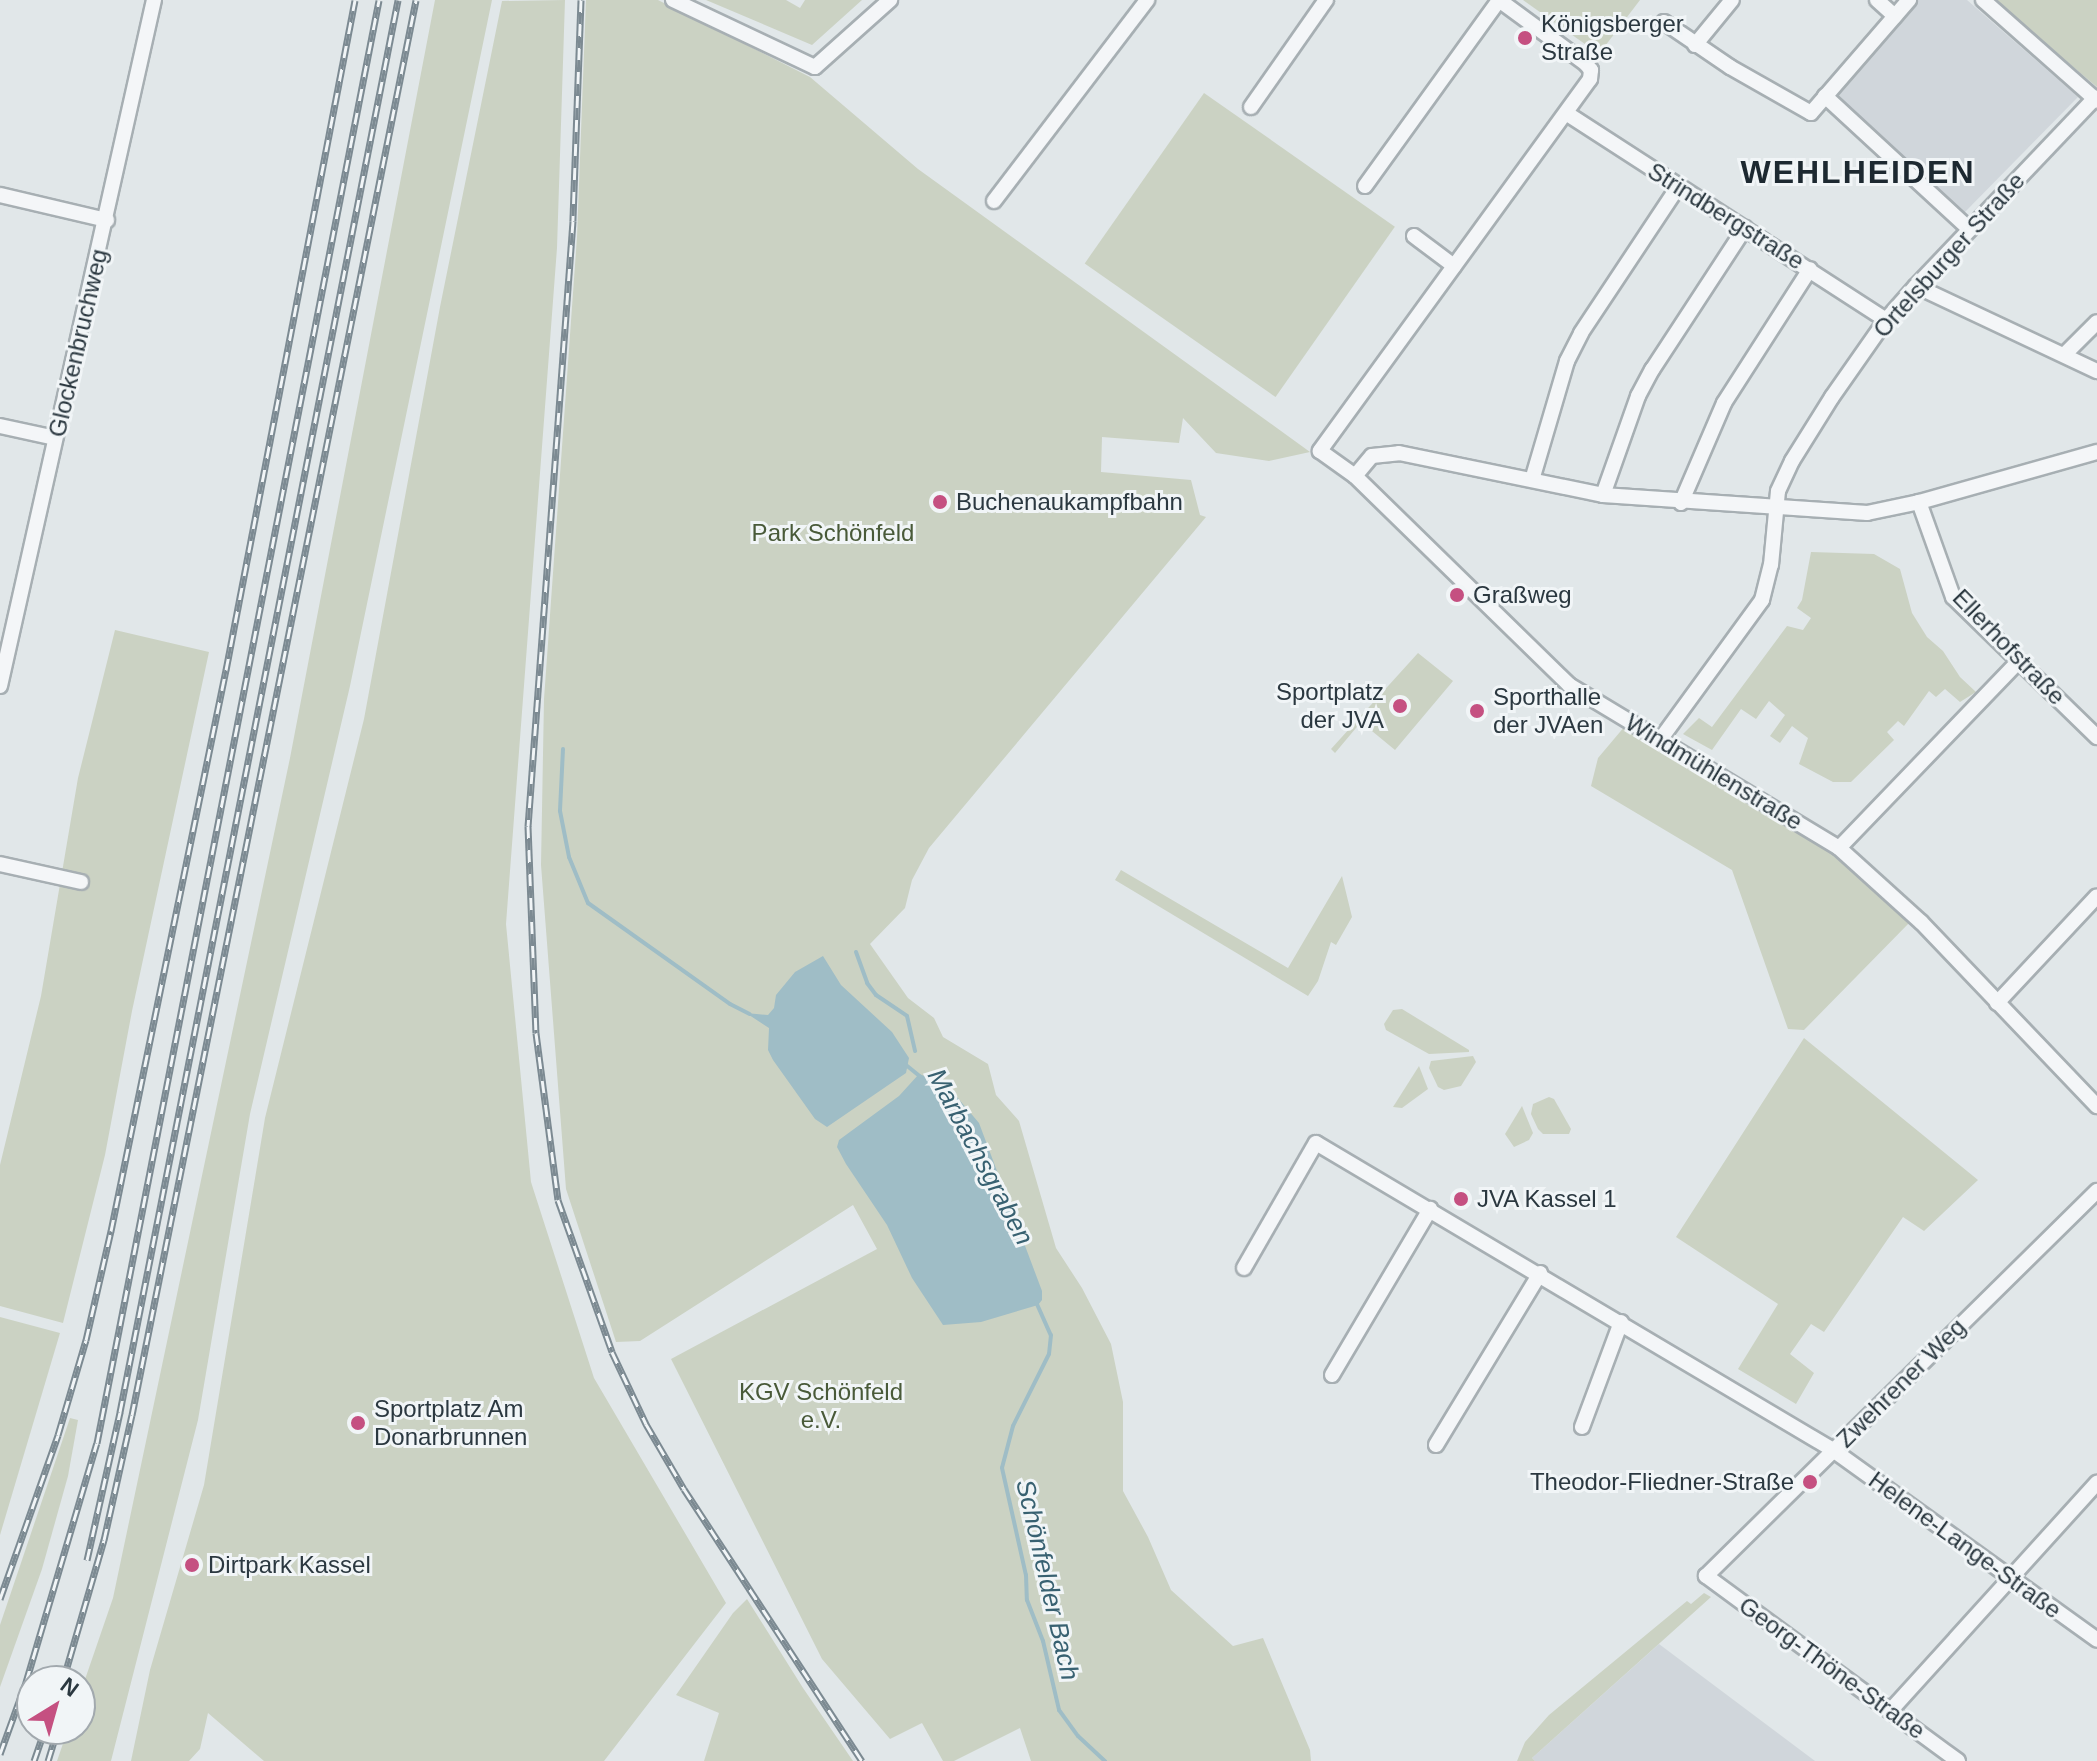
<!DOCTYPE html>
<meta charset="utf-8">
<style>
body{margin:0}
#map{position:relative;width:2097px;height:1761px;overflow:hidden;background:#e1e7e9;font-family:Arial,sans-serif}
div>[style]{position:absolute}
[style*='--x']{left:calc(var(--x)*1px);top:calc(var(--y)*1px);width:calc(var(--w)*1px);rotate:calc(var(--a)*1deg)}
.built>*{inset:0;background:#d0d6db}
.green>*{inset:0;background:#cbd2c3;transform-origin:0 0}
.water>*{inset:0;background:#9fbdc6}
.stream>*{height:4px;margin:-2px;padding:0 2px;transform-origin:2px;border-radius:2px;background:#9fbdc6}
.roads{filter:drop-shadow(2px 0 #a7afb3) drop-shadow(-2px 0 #a7afb3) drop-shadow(0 2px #a7afb3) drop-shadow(0 -2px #a7afb3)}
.minor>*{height:14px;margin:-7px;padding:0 7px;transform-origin:7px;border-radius:7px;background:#f4f6f8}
.rail>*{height:7px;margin-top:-3.5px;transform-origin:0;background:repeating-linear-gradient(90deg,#f1f5f7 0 12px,#7c8a92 0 24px);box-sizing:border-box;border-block:2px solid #7c8a92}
.dots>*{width:22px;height:22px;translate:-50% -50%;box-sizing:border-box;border:4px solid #f1f5f7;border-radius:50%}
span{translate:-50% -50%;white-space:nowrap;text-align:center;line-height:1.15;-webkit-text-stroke:6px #f1f5f7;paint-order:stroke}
.poi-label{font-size:24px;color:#2b3840}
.left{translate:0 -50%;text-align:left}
.right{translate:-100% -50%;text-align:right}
.street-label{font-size:24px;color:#2b3840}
.park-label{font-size:24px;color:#495a39}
.water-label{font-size:26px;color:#386171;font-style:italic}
.district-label{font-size:32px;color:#1d2931;font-weight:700;letter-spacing:2px}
.north{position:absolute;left:16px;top:1665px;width:80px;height:80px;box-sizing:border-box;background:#f1f5f7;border:2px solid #a2a9ae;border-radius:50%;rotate:37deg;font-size:22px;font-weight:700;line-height:32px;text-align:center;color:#2b3840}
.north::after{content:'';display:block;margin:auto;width:28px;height:36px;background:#c55081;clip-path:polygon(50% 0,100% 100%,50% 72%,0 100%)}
</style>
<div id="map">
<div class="built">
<div style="clip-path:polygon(1917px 0,1967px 0,2078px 97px,1964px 213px,1835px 94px)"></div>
<div style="clip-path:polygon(1659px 1644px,1815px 1761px,1535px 1761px,1532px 1758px)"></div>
</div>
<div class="green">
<div style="clip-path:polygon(435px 0,492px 0,350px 686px,250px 1114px,198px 1420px,111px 1761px,57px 1761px,68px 1729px,80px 1729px,80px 1694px,113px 1598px,290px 758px)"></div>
<div style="clip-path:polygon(565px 0,557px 248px,506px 924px,531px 1182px,594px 1378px,726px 1603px,604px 1761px,264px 1761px,208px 1713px,200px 1749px,189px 1761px,131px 1761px,150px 1670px,204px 1485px,265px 1118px,364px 719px,440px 307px,502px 1px)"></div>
<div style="clip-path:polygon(586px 0,658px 0,810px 77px,918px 169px,1310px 452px,1269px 461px,1216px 453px,1183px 418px,1179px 443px,1102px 437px,1101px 472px,1191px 480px,1200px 515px,1206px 517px,929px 848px,912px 880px,905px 908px,870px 944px,908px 998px,934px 1018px,943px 1037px,988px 1064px,996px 1095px,1019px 1121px,1056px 1248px,1082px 1288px,1111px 1344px,1123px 1402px,1123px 1491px,1148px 1537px,1171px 1590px,1233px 1646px,1263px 1638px,1310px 1750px,1311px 1761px,1031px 1761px,1020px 1728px,954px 1761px,943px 1761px,922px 1723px,890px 1739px,822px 1659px,671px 1359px,877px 1249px,853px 1205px,640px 1341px,616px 1342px,566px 1189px,541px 865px,544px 699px,577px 237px)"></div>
<div style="clip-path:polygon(706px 0,786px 0,800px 8px,805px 0,862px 0,812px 45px)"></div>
<div style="clip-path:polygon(1523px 0,1640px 0,1599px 54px)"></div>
<div style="clip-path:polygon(1994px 0,2097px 0,2097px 87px,2041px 40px)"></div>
<div style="left:1204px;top:93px;width:233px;height:208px;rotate:35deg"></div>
<div style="clip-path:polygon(2083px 121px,1934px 280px,1931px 279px,1931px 277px)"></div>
<div style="clip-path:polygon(1811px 552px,1874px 554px,1900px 569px,1912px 613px,1927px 637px,1943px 651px,1960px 677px,1976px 692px,1960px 702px,1945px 689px,1936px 697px,1929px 691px,1904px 726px,1898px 721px,1887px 732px,1894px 740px,1851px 782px,1833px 782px,1799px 764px,1808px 738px,1792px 726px,1780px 743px,1770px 736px,1785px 715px,1769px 701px,1756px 719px,1741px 709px,1712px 750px,1683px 734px,1699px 718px,1712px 727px,1787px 626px,1803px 630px,1811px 618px,1797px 608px,1802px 600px)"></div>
<div style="clip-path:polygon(115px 630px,209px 652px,132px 1011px,105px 1155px,63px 1323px,0 1306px,0 1165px,41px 996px,78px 778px)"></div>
<div style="clip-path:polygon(1418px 653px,1453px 681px,1395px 750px,1361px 722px,1335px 753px,1331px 749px)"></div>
<div style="clip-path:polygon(1625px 726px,1836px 852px,1911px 921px,1804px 1030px,1788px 1029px,1732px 870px,1591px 786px,1598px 758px)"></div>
<div style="clip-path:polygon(1121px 870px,1288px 968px,1342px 876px,1352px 917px,1336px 945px,1331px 942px,1318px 981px,1308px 996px,1115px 880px)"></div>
<div style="clip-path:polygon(1402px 1009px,1469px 1050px,1469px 1052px,1429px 1054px,1386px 1030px,1384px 1024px,1393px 1010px)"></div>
<div style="clip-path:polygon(1804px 1038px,1978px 1180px,1924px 1231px,1903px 1217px,1824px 1332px,1811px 1324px,1790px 1354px,1814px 1373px,1796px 1404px,1738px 1369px,1778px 1304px,1676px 1237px)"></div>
<div style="clip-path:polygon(1473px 1056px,1476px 1062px,1461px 1086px,1444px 1090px,1438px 1087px,1429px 1068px,1431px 1061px)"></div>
<div style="clip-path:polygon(1419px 1066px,1428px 1089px,1402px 1108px,1393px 1107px)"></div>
<div style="clip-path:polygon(1549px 1097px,1554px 1099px,1571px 1129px,1569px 1134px,1543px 1134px,1538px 1129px,1531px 1114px,1533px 1104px)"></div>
<div style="clip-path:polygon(1522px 1106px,1533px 1133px,1529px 1140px,1514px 1147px,1505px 1134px)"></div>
<div style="clip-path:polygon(0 1317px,60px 1333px,0 1535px)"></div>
<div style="clip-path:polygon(70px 1418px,78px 1420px,68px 1476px,42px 1569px,0 1687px,0 1625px)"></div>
<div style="clip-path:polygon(1704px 1593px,1711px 1597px,1532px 1758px,1535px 1761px,1517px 1761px,1525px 1742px,1549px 1715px,1687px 1601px,1691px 1604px)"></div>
<div style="clip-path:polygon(747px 1599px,803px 1688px,853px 1761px,704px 1761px,719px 1713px,676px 1695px,733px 1613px)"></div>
</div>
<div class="water">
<div style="clip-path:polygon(823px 956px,841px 985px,892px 1032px,909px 1058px,906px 1073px,827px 1127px,815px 1119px,773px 1060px,768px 1050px,769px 1028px,746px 1013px,768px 1015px,774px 1008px,776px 995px,795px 972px)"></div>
<div style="clip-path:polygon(919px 1074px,946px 1084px,979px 1123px,1042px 1291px,1042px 1300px,1038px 1305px,981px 1322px,943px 1325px,912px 1278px,887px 1225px,846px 1164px,837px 1147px,839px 1140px,899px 1096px)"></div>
</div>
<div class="stream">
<div style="--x:563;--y:749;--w:62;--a:92.8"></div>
<div style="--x:560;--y:811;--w:47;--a:78.9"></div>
<div style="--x:569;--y:857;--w:50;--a:67.6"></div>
<div style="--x:588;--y:903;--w:174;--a:35.4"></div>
<div style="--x:730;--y:1004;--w:22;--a:27"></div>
<div style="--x:856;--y:952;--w:33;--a:70"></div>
<div style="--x:867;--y:983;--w:15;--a:53"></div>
<div style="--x:876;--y:995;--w:37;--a:34"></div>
<div style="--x:907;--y:1016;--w:36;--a:77"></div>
<div style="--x:906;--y:1065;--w:19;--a:39"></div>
<div style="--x:1036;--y:1302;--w:36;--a:66"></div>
<div style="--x:1051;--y:1335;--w:19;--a:96"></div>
<div style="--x:1049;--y:1354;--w:80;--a:116.6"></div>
<div style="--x:1013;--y:1426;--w:43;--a:104.7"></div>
<div style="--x:1002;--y:1468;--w:110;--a:77.4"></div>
<div style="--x:1026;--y:1575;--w:25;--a:88"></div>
<div style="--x:1027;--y:1600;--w:44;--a:68.7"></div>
<div style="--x:1043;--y:1641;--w:71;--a:76.9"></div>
<div style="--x:1059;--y:1710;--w:32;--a:54"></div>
<div style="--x:1078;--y:1736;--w:37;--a:43"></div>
</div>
<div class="roads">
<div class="minor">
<div style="--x:673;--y:0;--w:157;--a:25.3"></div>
<div style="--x:815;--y:67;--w:101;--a:-41.8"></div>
<div style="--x:1499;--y:0;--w:108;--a:36.3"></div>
<div style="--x:1586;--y:64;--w:8;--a:50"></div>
<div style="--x:1591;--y:70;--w:9;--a:96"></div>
<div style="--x:1590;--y:79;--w:460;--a:126"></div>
<div style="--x:1320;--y:451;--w:43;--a:35.5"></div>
<div style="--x:1355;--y:476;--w:299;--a:44.3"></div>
<div style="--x:1569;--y:685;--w:315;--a:31.1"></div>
<div style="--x:1839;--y:848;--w:110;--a:42.1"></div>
<div style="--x:1921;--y:922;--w:255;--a:46.3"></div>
<div style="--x:1877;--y:0;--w:24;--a:42"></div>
<div style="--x:1983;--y:0;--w:152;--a:41.5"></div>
<div style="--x:1664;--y:22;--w:80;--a:34.3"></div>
<div style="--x:1730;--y:67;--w:93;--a:29.6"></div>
<div style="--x:1811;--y:113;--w:150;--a:-49.1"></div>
<div style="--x:1695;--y:45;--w:58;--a:-50.6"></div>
<div style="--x:1825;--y:96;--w:196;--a:42.7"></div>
<div style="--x:1251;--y:107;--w:131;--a:-55"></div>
<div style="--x:1566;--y:113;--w:381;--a:32.9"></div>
<div style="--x:1365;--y:186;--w:229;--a:-54.2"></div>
<div style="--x:0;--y:195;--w:110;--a:13.2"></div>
<div style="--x:994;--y:201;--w:253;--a:-52.7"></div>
<div style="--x:1414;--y:236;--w:50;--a:36.9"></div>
<div style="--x:1916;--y:286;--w:200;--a:25.2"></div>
<div style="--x:2065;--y:354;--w:45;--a:-45"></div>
<div style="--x:0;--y:426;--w:56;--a:12.3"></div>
<div style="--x:1355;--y:476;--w:26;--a:-50"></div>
<div style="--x:1372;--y:456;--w:27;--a:-6"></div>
<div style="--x:1399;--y:453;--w:208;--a:11.6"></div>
<div style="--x:1603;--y:495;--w:265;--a:3.9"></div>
<div style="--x:1867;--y:513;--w:53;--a:-11.9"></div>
<div style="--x:1919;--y:502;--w:185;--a:-15.7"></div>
<div style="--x:1532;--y:480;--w:124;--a:-73.6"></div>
<div style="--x:1567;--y:361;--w:31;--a:-63"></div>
<div style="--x:1581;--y:333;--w:175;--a:-56.4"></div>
<div style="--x:1603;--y:495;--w:105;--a:-70.5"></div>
<div style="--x:1638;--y:396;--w:30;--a:-62"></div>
<div style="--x:1652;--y:370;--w:170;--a:-56.8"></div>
<div style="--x:1919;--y:502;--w:101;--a:70.3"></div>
<div style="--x:1953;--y:597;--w:201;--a:44.2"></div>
<div style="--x:1681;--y:503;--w:109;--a:-66.7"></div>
<div style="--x:1724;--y:403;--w:159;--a:-57.3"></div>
<div style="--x:0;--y:686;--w:703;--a:-77.35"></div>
<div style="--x:1660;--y:740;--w:173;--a:-53.9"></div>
<div style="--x:1762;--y:600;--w:36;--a:-76"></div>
<div style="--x:1771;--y:565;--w:74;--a:-84.6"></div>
<div style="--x:1778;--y:491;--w:33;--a:-65"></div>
<div style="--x:1792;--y:461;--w:75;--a:-58"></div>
<div style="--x:1832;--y:397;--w:94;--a:-55"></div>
<div style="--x:1886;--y:320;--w:45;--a:-48.6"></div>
<div style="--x:1916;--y:286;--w:260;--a:-46.4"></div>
<div style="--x:1839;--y:848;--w:260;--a:-46.1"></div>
<div style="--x:0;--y:864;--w:83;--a:12.5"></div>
<div style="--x:1997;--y:1003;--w:146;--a:-46.9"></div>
<div style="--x:1244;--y:1268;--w:144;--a:-60.1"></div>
<div style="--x:1316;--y:1143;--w:601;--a:30.7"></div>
<div style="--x:1833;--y:1450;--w:325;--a:35.7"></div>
<div style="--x:1332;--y:1375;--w:193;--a:-59.4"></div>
<div style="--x:1582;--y:1427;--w:112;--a:-69.6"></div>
<div style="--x:1436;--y:1445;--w:201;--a:-58.8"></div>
<div style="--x:1891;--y:1710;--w:307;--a:-47.8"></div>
<div style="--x:1958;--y:1761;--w:313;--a:-143.7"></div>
<div style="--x:1706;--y:1576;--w:549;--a:-44.56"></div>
</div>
</div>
<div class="rail">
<div style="--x:581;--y:0;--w:221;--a:92.1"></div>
<div style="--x:573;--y:221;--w:607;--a:94.25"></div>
<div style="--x:528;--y:826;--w:207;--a:87.8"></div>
<div style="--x:536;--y:1033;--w:168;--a:82.5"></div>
<div style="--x:558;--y:1200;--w:161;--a:70.4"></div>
<div style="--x:612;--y:1352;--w:80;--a:64.7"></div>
<div style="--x:646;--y:1424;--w:75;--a:59.7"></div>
<div style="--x:684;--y:1489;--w:325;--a:56.8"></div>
<div style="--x:87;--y:1560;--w:152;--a:-77.4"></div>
<div style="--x:120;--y:1412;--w:1439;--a:-78.86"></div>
<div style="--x:0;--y:1599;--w:174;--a:-70.5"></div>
<div style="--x:58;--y:1435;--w:99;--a:-73.6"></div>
<div style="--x:86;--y:1340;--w:112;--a:-77.1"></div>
<div style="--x:111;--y:1231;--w:573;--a:-78.42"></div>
<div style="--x:226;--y:670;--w:682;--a:-79.1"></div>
<div style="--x:63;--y:1681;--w:147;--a:-73.8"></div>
<div style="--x:104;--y:1540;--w:128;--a:-77.4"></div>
<div style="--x:132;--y:1415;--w:1443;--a:-78.65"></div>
<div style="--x:0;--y:1754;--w:77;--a:-70.1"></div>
<div style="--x:26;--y:1682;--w:249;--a:-73.5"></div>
<div style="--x:97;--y:1443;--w:1470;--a:-78.94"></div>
<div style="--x:34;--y:1761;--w:34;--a:-71"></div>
<div style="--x:48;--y:1761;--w:34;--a:-73"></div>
</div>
<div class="dots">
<div style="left:1525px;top:38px;background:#c55081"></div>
<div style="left:940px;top:502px;background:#c55081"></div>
<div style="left:1457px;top:595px;background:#c55081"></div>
<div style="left:1400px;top:706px;background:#c55081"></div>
<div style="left:1477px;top:711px;background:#c55081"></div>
<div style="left:1461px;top:1199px;background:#c55081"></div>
<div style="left:358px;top:1423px;background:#c55081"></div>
<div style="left:1810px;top:1482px;background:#c55081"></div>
<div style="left:192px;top:1565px;background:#c55081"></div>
</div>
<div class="poi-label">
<span class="left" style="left:1541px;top:38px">Königsberger<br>Straße</span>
<span class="left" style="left:956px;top:502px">Buchenaukampfbahn</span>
<span class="left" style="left:1473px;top:595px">Graßweg</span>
<span class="right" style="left:1384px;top:706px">Sportplatz<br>der JVA</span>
<span class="left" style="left:1493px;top:711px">Sporthalle<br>der JVAen</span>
<span class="left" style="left:1477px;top:1199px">JVA Kassel 1</span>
<span class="left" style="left:374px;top:1423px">Sportplatz Am<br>Donarbrunnen</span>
<span class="right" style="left:1794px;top:1482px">Theodor-Fliedner-Straße</span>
<span class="left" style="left:208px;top:1565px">Dirtpark Kassel</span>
</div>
<div class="street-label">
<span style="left:1726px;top:216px;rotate:32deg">Strindbergstraße</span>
<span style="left:1949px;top:255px;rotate:-48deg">Ortelsburger Straße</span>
<span style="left:78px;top:343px;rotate:-77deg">Glockenbruchweg</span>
<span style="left:2009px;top:647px;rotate:46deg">Ellerhofstraße</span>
<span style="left:1714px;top:772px;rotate:31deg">Windmühlenstraße</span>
<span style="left:1901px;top:1383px;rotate:-45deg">Zwehrener Weg</span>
<span style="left:1965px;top:1545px;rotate:36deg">Helene-Lange-Straße</span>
<span style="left:1832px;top:1668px;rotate:36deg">Georg-Thöne-Straße</span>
</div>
<div class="park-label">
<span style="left:833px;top:533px">Park Schönfeld</span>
<span style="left:821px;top:1406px">KGV Schönfeld<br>e.V.</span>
</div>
<div class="water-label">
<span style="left:980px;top:1157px;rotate:62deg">Marbachsgraben</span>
<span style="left:1047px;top:1580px;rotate:77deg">Schönfelder Bach</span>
</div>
<div class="district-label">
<span style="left:1858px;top:172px">WEHLHEIDEN</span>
</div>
<div class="north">N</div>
</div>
